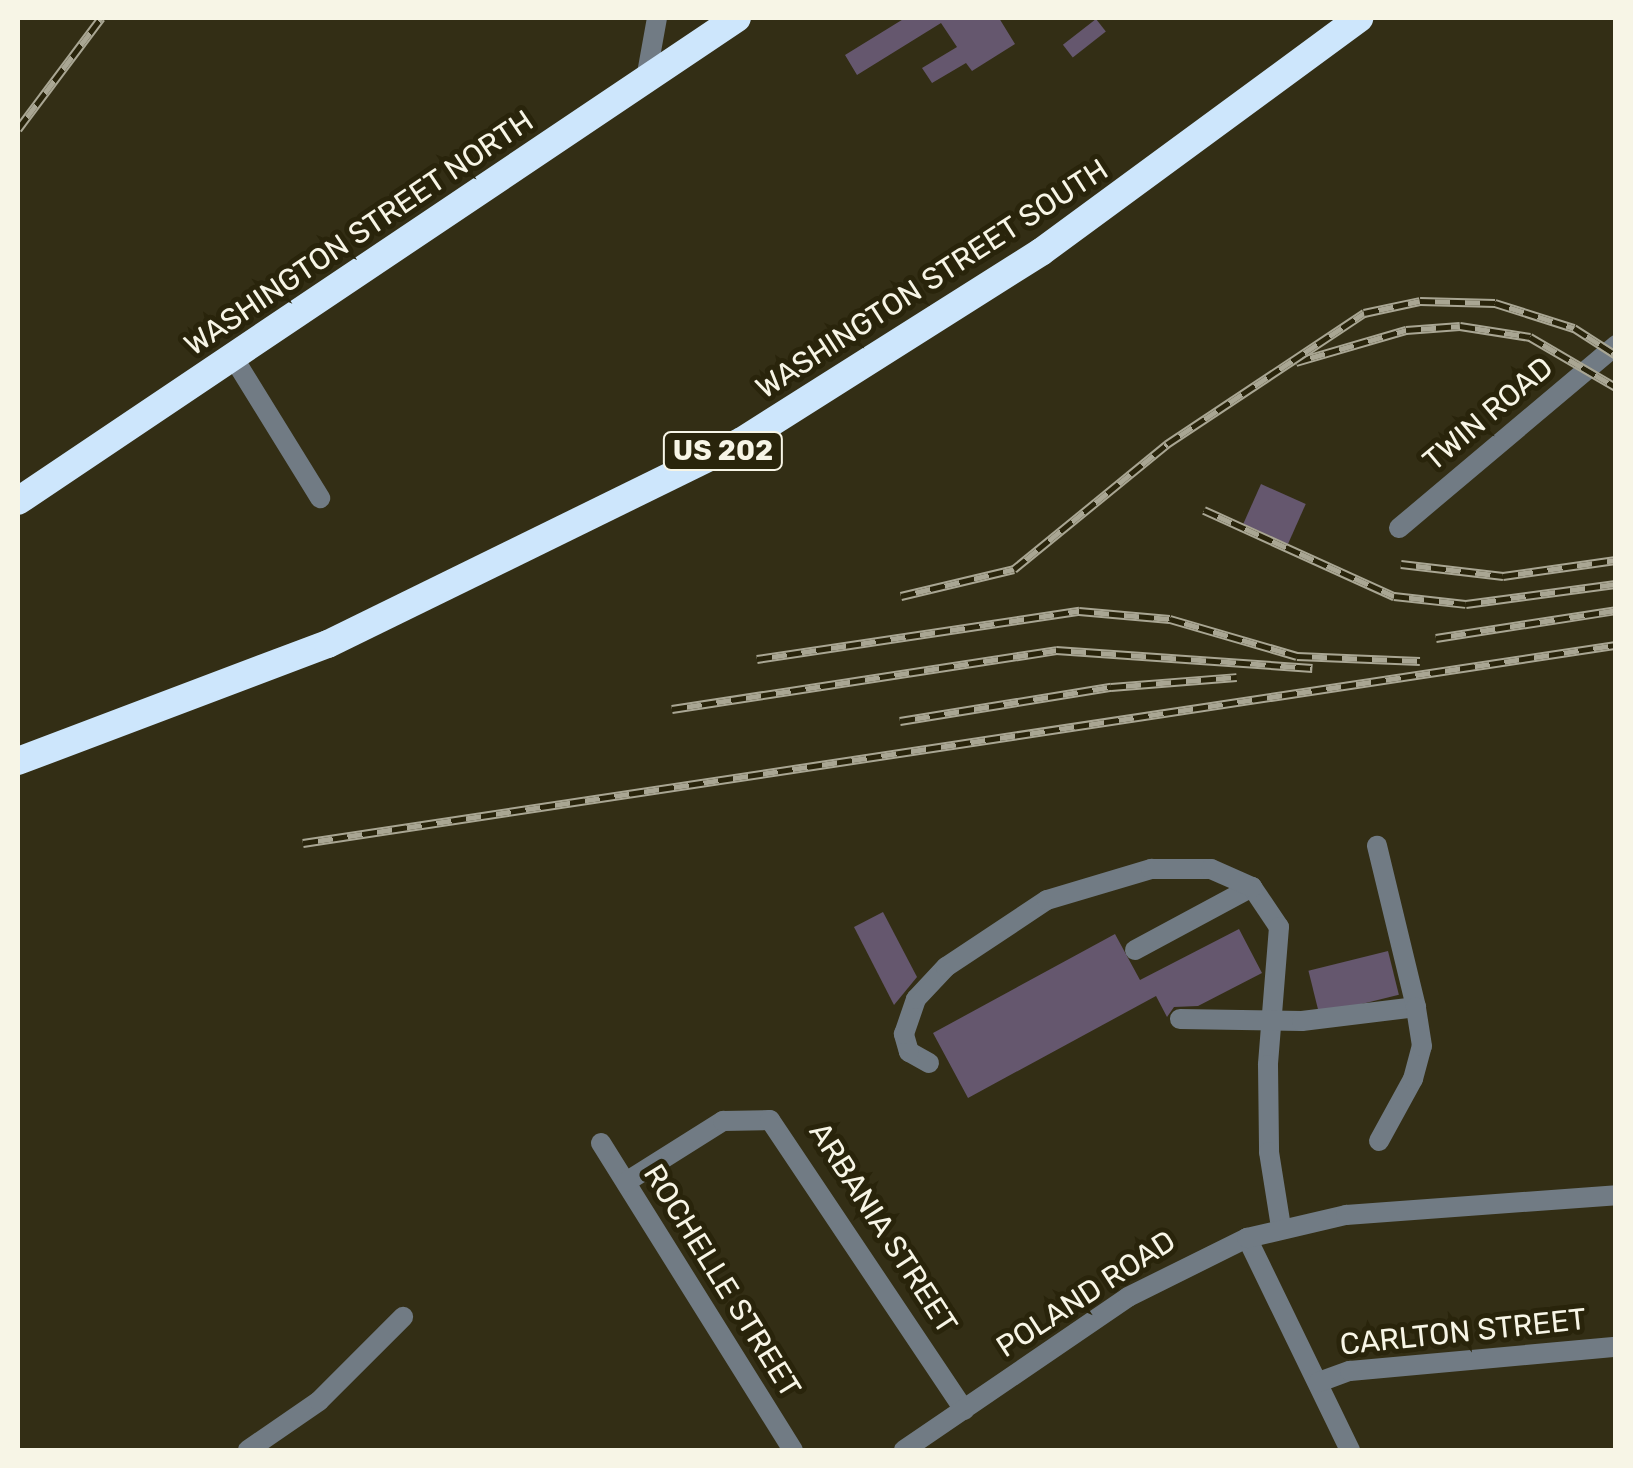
<!DOCTYPE html>
<style>
body{margin:0}
#map{position:relative;width:1633px;height:1468px;overflow:hidden;background:#332e15;font-family:Rubik,sans-serif}
div>[style]{position:absolute}
[style*='--x']{left:calc(var(--x)*1px);top:calc(var(--y)*1px);width:calc(var(--w)*1px);rotate:calc(var(--a)*1deg)}
.building>*{inset:0;background:#65576e;transform-origin:0 0}
.minor>*{height:20px;margin:-10px;padding:0 10px;transform-origin:10px;border-radius:10px;background:#717b84}
.highway>*{height:28px;margin:-14px;padding:0 14px;transform-origin:14px;border-radius:14px;background:#cde6fc}
.rail>*{height:9px;margin-top:-4.5px;transform-origin:0;background:repeating-linear-gradient(90deg,#29240b 0 15px,#a9a693 0 30px);box-sizing:border-box;border-block:2px solid #a9a693}
span{translate:-50% -50%;white-space:nowrap;text-align:center;line-height:1.15;-webkit-text-stroke:10px #29240b;paint-order:stroke}
.shield-label span{padding:2px 8px;background:#29240b;border:2px solid;border-radius:8px;-webkit-text-stroke-width:0}
.shield-label{font-size:28px;color:#f7f5e6;font-weight:700}
.street-label{font-size:30px;color:#f7f5e6}
.frame{position:absolute;inset:0;border:20px solid #f7f5e6;pointer-events:none}
</style>
<div id="map">
<div class="building">
<div style="clip-path:polygon(905px 18px,999px 18px,1015px 44px,972px 71px,966px 63px,932px 83px,922px 68px,957px 47px,941px 23px,857px 75px,845px 55px)"></div>
<div style="left:1096px;top:19px;width:16px;height:42px;rotate:52deg"></div>
<div style="left:1261px;top:484px;width:49px;height:44px;rotate:24deg"></div>
<div style="clip-path:polygon(883px 912px,917px 977px,894px 1005px,854px 927px)"></div>
<div style="clip-path:polygon(1239px 929px,1262px 973px,1198px 1006px,1174px 1007px,1167px 1017px,1156px 996px,968px 1098px,933px 1033px,1115px 934px,1140px 980px)"></div>
<div style="left:1388px;top:951px;width:45px;height:82px;rotate:76deg"></div>
</div>
<div class="minor">
<div style="--x:646;--y:79;--w:62;--a:-79.8"></div>
<div style="--x:233;--y:357;--w:166;--a:58.3"></div>
<div style="--x:1399;--y:528;--w:284;--a:-40.1"></div>
<div style="--x:1135;--y:950;--w:133;--a:-28.3"></div>
<div style="--x:1252;--y:887;--w:48;--a:56"></div>
<div style="--x:1279;--y:927;--w:138;--a:94.6"></div>
<div style="--x:1268;--y:1065;--w:87;--a:89.3"></div>
<div style="--x:1269;--y:1152;--w:76;--a:80.9"></div>
<div style="--x:1180;--y:1019;--w:122;--a:0.9"></div>
<div style="--x:1302;--y:1021;--w:115;--a:-7"></div>
<div style="--x:1416;--y:1007;--w:166;--a:-103.6"></div>
<div style="--x:929;--y:1063;--w:23;--a:-151"></div>
<div style="--x:909;--y:1052;--w:19;--a:-106"></div>
<div style="--x:904;--y:1034;--w:37;--a:-71"></div>
<div style="--x:916;--y:999;--w:44;--a:-46.8"></div>
<div style="--x:946;--y:967;--w:121;--a:-33.6"></div>
<div style="--x:1047;--y:900;--w:109;--a:-16.6"></div>
<div style="--x:1151;--y:869;--w:60;--a:0"></div>
<div style="--x:1211;--y:869;--w:45;--a:23.7"></div>
<div style="--x:1379;--y:1141;--w:71;--a:-61.3"></div>
<div style="--x:1413;--y:1079;--w:34;--a:-75"></div>
<div style="--x:1422;--y:1046;--w:39;--a:-99"></div>
<div style="--x:601;--y:1143;--w:362;--a:58"></div>
<div style="--x:626;--y:1182;--w:115;--a:-32.2"></div>
<div style="--x:723;--y:1121;--w:47;--a:-1.2"></div>
<div style="--x:770;--y:1120;--w:349;--a:56.2"></div>
<div style="--x:1247;--y:1238;--w:236;--a:64.1"></div>
<div style="--x:1319;--y:1382;--w:33;--a:-20"></div>
<div style="--x:1350;--y:1371;--w:267;--a:-5.2"></div>
<div style="--x:248;--y:1450;--w:86;--a:-34.6"></div>
<div style="--x:319;--y:1401;--w:119;--a:-45"></div>
<div style="--x:904;--y:1450;--w:271;--a:-34.3"></div>
<div style="--x:1128;--y:1297;--w:133;--a:-26.4"></div>
<div style="--x:1247;--y:1238;--w:102;--a:-13.1"></div>
<div style="--x:1346;--y:1215;--w:271;--a:-4.2"></div>
</div>
<div class="highway">
<div style="--x:18;--y:501;--w:866;--a:-33.89"></div>
<div style="--x:18;--y:761;--w:331;--a:-20.7"></div>
<div style="--x:328;--y:644;--w:461;--a:-26.1"></div>
<div style="--x:742;--y:441;--w:354;--a:-32.3"></div>
<div style="--x:1041;--y:252;--w:395;--a:-36.3"></div>
</div>
<div class="rail">
<div style="--x:18;--y:129;--w:139;--a:-53.2"></div>
<div style="--x:1296;--y:362;--w:115;--a:-16.2"></div>
<div style="--x:1406;--y:330;--w:54;--a:-4.2"></div>
<div style="--x:1460;--y:326;--w:71;--a:8.9"></div>
<div style="--x:1530;--y:337;--w:99;--a:30.2"></div>
<div style="--x:1204;--y:510;--w:209;--a:24.4"></div>
<div style="--x:1394;--y:596;--w:72;--a:6.3"></div>
<div style="--x:1466;--y:604;--w:151;--a:-7.6"></div>
<div style="--x:1401;--y:564;--w:103;--a:6.7"></div>
<div style="--x:1503;--y:576;--w:114;--a:-8.1"></div>
<div style="--x:901;--y:596;--w:116;--a:-13.4"></div>
<div style="--x:1014;--y:569;--w:198;--a:-39.2"></div>
<div style="--x:1167;--y:444;--w:237;--a:-33.6"></div>
<div style="--x:1364;--y:313;--w:57;--a:-12.1"></div>
<div style="--x:1420;--y:301;--w:75;--a:1.5"></div>
<div style="--x:1495;--y:303;--w:83;--a:17.6"></div>
<div style="--x:1574;--y:328;--w:50;--a:32.7"></div>
<div style="--x:1436;--y:638;--w:182;--a:-8.8"></div>
<div style="--x:757;--y:659;--w:326;--a:-8.5"></div>
<div style="--x:1079;--y:611;--w:91;--a:5"></div>
<div style="--x:1170;--y:619;--w:132;--a:16.2"></div>
<div style="--x:1297;--y:656;--w:123;--a:2.3"></div>
<div style="--x:672;--y:709;--w:389;--a:-8.7"></div>
<div style="--x:1056;--y:650;--w:257;--a:4"></div>
<div style="--x:900;--y:721;--w:214;--a:-9.2"></div>
<div style="--x:1111;--y:687;--w:126;--a:-4.5"></div>
<div style="--x:303;--y:843;--w:1328;--a:-8.58"></div>
</div>
<div class="shield-label">
<span style="left:723px;top:451px">US 202</span>
</div>
<div class="street-label">
<span style="left:359px;top:233px;rotate:-34deg">WASHINGTON STREET NORTH</span>
<span style="left:932px;top:279px;rotate:-33deg">WASHINGTON STREET SOUTH</span>
<span style="left:1488px;top:414px;rotate:-40deg">TWIN ROAD</span>
<span style="left:883px;top:1228px;rotate:57deg">ARBANIA STREET</span>
<span style="left:722px;top:1281px;rotate:58deg">ROCHELLE STREET</span>
<span style="left:1086px;top:1294px;rotate:-33deg">POLAND ROAD</span>
<span style="left:1463px;top:1332px;rotate:-6deg">CARLTON STREET</span>
</div>
<div class="frame"></div>
</div>
